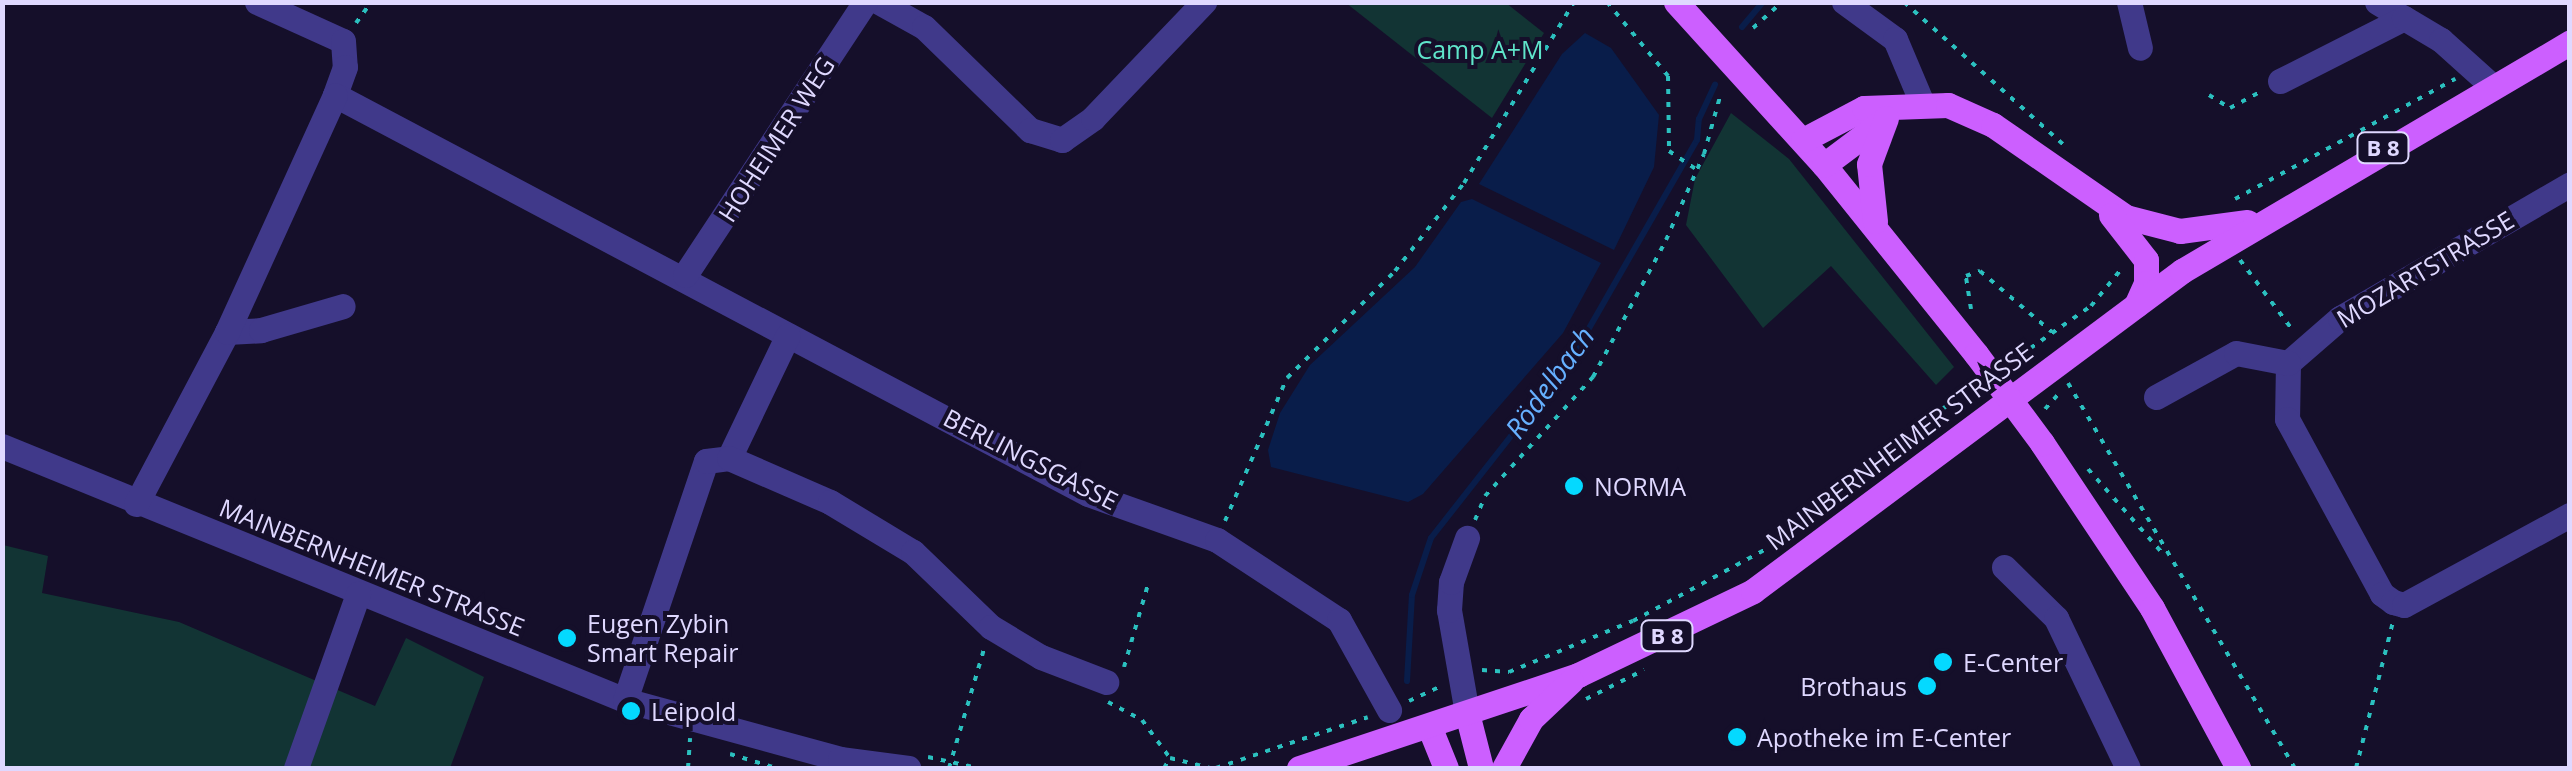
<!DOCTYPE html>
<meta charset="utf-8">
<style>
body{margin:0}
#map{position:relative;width:2572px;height:771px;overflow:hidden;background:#150f2a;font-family:"Open Sans",sans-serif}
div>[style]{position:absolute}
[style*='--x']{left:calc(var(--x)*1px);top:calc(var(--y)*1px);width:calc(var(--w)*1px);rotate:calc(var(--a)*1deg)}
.green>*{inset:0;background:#123434}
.water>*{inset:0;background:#091d4a}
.stream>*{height:6px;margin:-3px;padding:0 3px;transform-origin:3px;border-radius:3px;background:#091d4a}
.path>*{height:4px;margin-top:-2px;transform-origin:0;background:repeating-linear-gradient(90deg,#2bc0bf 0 5px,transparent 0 13px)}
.minor>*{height:25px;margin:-12.5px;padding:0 12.5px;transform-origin:12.5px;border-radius:12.5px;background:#40398a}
.major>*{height:25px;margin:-12.5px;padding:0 12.5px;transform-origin:12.5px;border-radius:12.5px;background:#cc5fff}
.major-bridge>*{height:25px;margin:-12.5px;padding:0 12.5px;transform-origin:12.5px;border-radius:12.5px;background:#cc5fff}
.dots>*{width:28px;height:28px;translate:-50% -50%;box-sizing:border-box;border:5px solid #150f2a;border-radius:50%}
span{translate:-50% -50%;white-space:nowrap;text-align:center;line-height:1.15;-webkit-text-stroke:8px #150f2a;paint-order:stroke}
.shield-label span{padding:2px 8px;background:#150f2a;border:2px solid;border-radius:8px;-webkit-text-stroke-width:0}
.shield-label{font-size:22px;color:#dfd8ff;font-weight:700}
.park-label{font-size:25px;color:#5fe5ca}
.street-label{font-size:25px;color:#dfd8ff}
.poi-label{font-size:25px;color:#dfd8ff}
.left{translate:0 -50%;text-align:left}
.right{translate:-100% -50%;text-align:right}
.water-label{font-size:28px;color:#66b0ff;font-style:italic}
.frame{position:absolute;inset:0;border:5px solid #dfd8ff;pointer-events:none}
</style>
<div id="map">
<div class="green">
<div style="clip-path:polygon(1346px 3px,1506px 3px,1544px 33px,1492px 118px)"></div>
<div style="clip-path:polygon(1731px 113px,1789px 159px,1954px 367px,1936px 385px,1831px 266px,1763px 328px,1686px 225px,1695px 179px)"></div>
<div style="clip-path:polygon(3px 545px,48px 556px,42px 593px,179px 622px,375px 706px,406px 638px,484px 677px,450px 768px,3px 768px)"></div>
</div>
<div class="water">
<div style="clip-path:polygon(1585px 33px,1611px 48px,1659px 115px,1654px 167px,1614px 250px,1479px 184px,1562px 54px)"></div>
<div style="clip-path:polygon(1472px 199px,1601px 263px,1563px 333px,1423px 494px,1408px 502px,1271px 467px,1268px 450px,1280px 413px,1310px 365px,1415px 267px,1461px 202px)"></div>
</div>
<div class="stream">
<div style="--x:1742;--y:27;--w:33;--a:-50"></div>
<div style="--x:1407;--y:681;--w:86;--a:-86.7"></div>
<div style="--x:1412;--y:595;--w:60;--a:-71.6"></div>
<div style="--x:1431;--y:538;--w:229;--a:-51.9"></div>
<div style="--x:1572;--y:358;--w:251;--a:-60.2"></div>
<div style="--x:1697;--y:140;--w:21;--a:-85"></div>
<div style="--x:1699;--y:119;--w:38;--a:-65"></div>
</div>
<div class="path">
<div style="--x:1607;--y:2;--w:96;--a:50.5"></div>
<div style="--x:1668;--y:76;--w:75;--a:89.2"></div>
<div style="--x:1669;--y:151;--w:32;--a:34"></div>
<div style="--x:1904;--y:2;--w:213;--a:41.8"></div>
<div style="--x:356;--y:23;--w:26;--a:-54"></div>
<div style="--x:1753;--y:28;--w:39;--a:-42"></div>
<div style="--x:2209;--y:95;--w:25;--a:32"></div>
<div style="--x:2230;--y:108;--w:36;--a:-28"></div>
<div style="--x:2235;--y:199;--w:251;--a:-28.6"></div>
<div style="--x:2240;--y:260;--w:90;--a:53.1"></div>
<div style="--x:1971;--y:309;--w:33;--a:-99"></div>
<div style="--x:1966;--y:276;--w:15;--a:-20"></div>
<div style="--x:1980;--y:271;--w:94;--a:40.3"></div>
<div style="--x:2009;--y:363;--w:100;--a:-34.8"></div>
<div style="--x:2091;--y:306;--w:50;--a:-50.6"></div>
<div style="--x:2068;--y:383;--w:447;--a:59.5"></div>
<div style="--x:2045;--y:409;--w:25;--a:-48"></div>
<div style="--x:1909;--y:445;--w:36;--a:-52"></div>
<div style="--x:1931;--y:417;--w:50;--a:-35.3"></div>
<div style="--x:2088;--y:469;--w:116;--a:48.5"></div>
<div style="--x:1475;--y:520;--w:26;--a:-67"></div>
<div style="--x:1485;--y:496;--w:161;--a:-47.8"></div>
<div style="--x:1593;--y:377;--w:155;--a:-61.9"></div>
<div style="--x:1666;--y:240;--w:94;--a:-66.2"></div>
<div style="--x:1704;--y:154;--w:63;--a:-74.4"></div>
<div style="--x:1225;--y:521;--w:156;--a:-66.6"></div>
<div style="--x:1287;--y:378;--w:152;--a:-44.7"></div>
<div style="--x:1395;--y:271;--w:112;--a:-51.9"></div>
<div style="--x:1464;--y:183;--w:212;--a:-58.7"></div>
<div style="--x:1124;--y:667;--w:90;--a:-73.8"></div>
<div style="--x:1482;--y:670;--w:27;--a:4"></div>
<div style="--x:1509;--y:672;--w:134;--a:-22.4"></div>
<div style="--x:1633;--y:621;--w:164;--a:-28.4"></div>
<div style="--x:1586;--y:699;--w:65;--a:-26.6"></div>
<div style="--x:1409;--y:701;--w:35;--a:-25"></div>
<div style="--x:1108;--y:702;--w:38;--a:28"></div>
<div style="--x:1142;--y:720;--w:47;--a:53.6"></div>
<div style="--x:1170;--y:758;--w:41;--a:14"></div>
<div style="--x:730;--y:754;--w:48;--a:16.9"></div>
<div style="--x:928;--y:757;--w:51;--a:12.4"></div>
<div style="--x:688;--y:768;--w:30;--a:-86"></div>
<div style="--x:949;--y:768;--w:127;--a:-73.6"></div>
<div style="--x:1164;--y:768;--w:12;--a:-59"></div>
<div style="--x:1216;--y:768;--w:160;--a:-18.5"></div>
<div style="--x:2356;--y:768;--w:151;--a:-75.8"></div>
</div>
<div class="minor">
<div style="--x:257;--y:2;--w:94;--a:24.4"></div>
<div style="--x:343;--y:41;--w:26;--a:86"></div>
<div style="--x:345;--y:67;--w:30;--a:110"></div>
<div style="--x:335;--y:95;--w:852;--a:27.92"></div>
<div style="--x:1088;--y:494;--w:137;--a:19.6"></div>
<div style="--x:1217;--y:540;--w:146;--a:33.3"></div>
<div style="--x:1339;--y:620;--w:103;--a:60.9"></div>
<div style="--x:879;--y:2;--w:51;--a:29.1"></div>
<div style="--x:924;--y:27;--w:148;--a:44.2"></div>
<div style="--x:1030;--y:130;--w:34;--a:17"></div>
<div style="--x:1062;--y:140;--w:38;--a:-35"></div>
<div style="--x:1093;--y:118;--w:161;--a:-46.3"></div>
<div style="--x:1844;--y:2;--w:63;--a:36"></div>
<div style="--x:1895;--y:39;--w:69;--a:67.1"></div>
<div style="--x:2129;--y:2;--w:47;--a:76.6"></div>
<div style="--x:2377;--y:2;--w:31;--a:31"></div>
<div style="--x:2280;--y:81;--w:139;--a:-26.9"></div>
<div style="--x:2404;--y:18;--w:43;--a:30.7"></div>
<div style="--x:2441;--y:40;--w:67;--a:42"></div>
<div style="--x:685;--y:275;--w:327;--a:-56.6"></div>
<div style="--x:227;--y:332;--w:34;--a:-3"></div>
<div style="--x:261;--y:330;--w:85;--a:-16.3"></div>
<div style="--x:2288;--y:363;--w:56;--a:91"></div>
<div style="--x:2287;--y:419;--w:199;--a:61.5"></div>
<div style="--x:2382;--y:594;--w:14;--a:36"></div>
<div style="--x:2393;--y:602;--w:11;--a:15"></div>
<div style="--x:2404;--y:605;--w:189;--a:-28.5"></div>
<div style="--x:2288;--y:363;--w:69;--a:-40.9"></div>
<div style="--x:2340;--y:318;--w:266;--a:-30.2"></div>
<div style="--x:2156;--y:397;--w:91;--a:-28.8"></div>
<div style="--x:2236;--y:353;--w:53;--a:10.9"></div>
<div style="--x:2;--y:446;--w:673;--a:22.18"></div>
<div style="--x:625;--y:700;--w:223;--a:15.3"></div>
<div style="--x:840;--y:759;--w:69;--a:7.5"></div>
<div style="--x:729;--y:458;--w:136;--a:-64.4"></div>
<div style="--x:136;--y:504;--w:195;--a:-62.1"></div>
<div style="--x:227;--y:332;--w:260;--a:-65.5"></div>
<div style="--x:2004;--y:567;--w:73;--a:44.4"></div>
<div style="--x:2056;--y:618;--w:166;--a:64.4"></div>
<div style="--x:625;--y:700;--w:252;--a:-71.3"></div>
<div style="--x:706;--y:461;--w:23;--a:-7"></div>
<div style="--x:729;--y:458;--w:110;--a:23.5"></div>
<div style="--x:830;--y:502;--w:97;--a:31.1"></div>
<div style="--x:913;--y:552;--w:108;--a:43.9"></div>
<div style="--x:991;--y:627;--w:58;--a:31"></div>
<div style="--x:1041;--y:657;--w:70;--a:21"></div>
<div style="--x:1467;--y:713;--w:105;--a:-99.9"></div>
<div style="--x:1449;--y:610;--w:28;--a:-86"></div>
<div style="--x:1451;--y:582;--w:47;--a:-70"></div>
<div style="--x:296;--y:768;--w:185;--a:-70.4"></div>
</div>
<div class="major">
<div style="--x:1676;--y:2;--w:220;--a:47.8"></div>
<div style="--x:1824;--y:165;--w:243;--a:51.2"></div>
<div style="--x:1803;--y:140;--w:69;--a:-27.7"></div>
<div style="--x:1864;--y:108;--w:84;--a:-2"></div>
<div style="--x:1948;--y:105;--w:49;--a:24"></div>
<div style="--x:1993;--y:125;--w:162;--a:34.7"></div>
<div style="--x:2126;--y:217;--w:56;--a:14.5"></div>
<div style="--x:2180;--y:231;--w:68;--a:-7.7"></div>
<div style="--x:1824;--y:165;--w:75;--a:-36.9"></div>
<div style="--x:2111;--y:215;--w:57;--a:52.1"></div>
<div style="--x:2146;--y:260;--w:23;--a:90"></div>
<div style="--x:2146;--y:283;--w:24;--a:114"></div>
<div style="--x:1875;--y:221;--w:57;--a:-96"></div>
<div style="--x:1869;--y:164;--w:49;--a:-69.7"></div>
<div style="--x:2042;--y:443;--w:198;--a:56.3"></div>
<div style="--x:2152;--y:608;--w:182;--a:61.7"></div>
<div style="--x:1467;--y:713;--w:57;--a:75.7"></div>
<div style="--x:1429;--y:726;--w:45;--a:68"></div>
<div style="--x:1299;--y:768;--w:294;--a:-18.4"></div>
<div style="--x:1578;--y:675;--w:194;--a:-25.6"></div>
<div style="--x:1753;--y:591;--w:535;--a:-36.72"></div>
<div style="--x:2182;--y:271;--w:451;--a:-30.5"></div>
<div style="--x:1504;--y:768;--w:56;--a:-61.1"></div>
<div style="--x:1531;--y:719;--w:55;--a:-43.5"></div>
</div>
<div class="major-bridge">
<div style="--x:1976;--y:354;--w:111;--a:53.4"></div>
</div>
<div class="dots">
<div style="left:1574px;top:486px;background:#04d9ff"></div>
<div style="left:567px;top:638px;background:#04d9ff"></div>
<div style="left:1943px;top:662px;background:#04d9ff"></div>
<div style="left:1927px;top:686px;background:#04d9ff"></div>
<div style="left:631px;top:711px;background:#04d9ff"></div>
<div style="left:1737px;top:737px;background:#04d9ff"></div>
</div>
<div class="shield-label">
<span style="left:2383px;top:148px">B 8</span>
<span style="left:1667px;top:636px">B 8</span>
</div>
<div class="park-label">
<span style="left:1480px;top:49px">Camp A+M</span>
</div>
<div class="street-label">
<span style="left:776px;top:139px;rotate:-57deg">HOHEIMER WEG</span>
<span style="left:2425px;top:269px;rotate:-31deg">MOZARTSTRASSE</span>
<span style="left:1899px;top:446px;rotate:-37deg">MAINBERNHEIMER STRASSE</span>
<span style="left:1031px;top:459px;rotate:27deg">BERLINGSGASSE</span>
<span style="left:372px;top:567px;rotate:22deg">MAINBERNHEIMER STRASSE</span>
</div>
<div class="poi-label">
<span class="left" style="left:1594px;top:486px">NORMA</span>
<span class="left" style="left:587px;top:638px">Eugen Zybin<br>Smart Repair</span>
<span class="left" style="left:1963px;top:662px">E-Center</span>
<span class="right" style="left:1907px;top:686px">Brothaus</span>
<span class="left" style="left:651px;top:711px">Leipold</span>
<span class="left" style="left:1757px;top:737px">Apotheke im E-Center</span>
</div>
<div class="water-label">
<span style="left:1549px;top:382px;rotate:-54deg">Rödelbach</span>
</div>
<div class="frame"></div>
</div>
